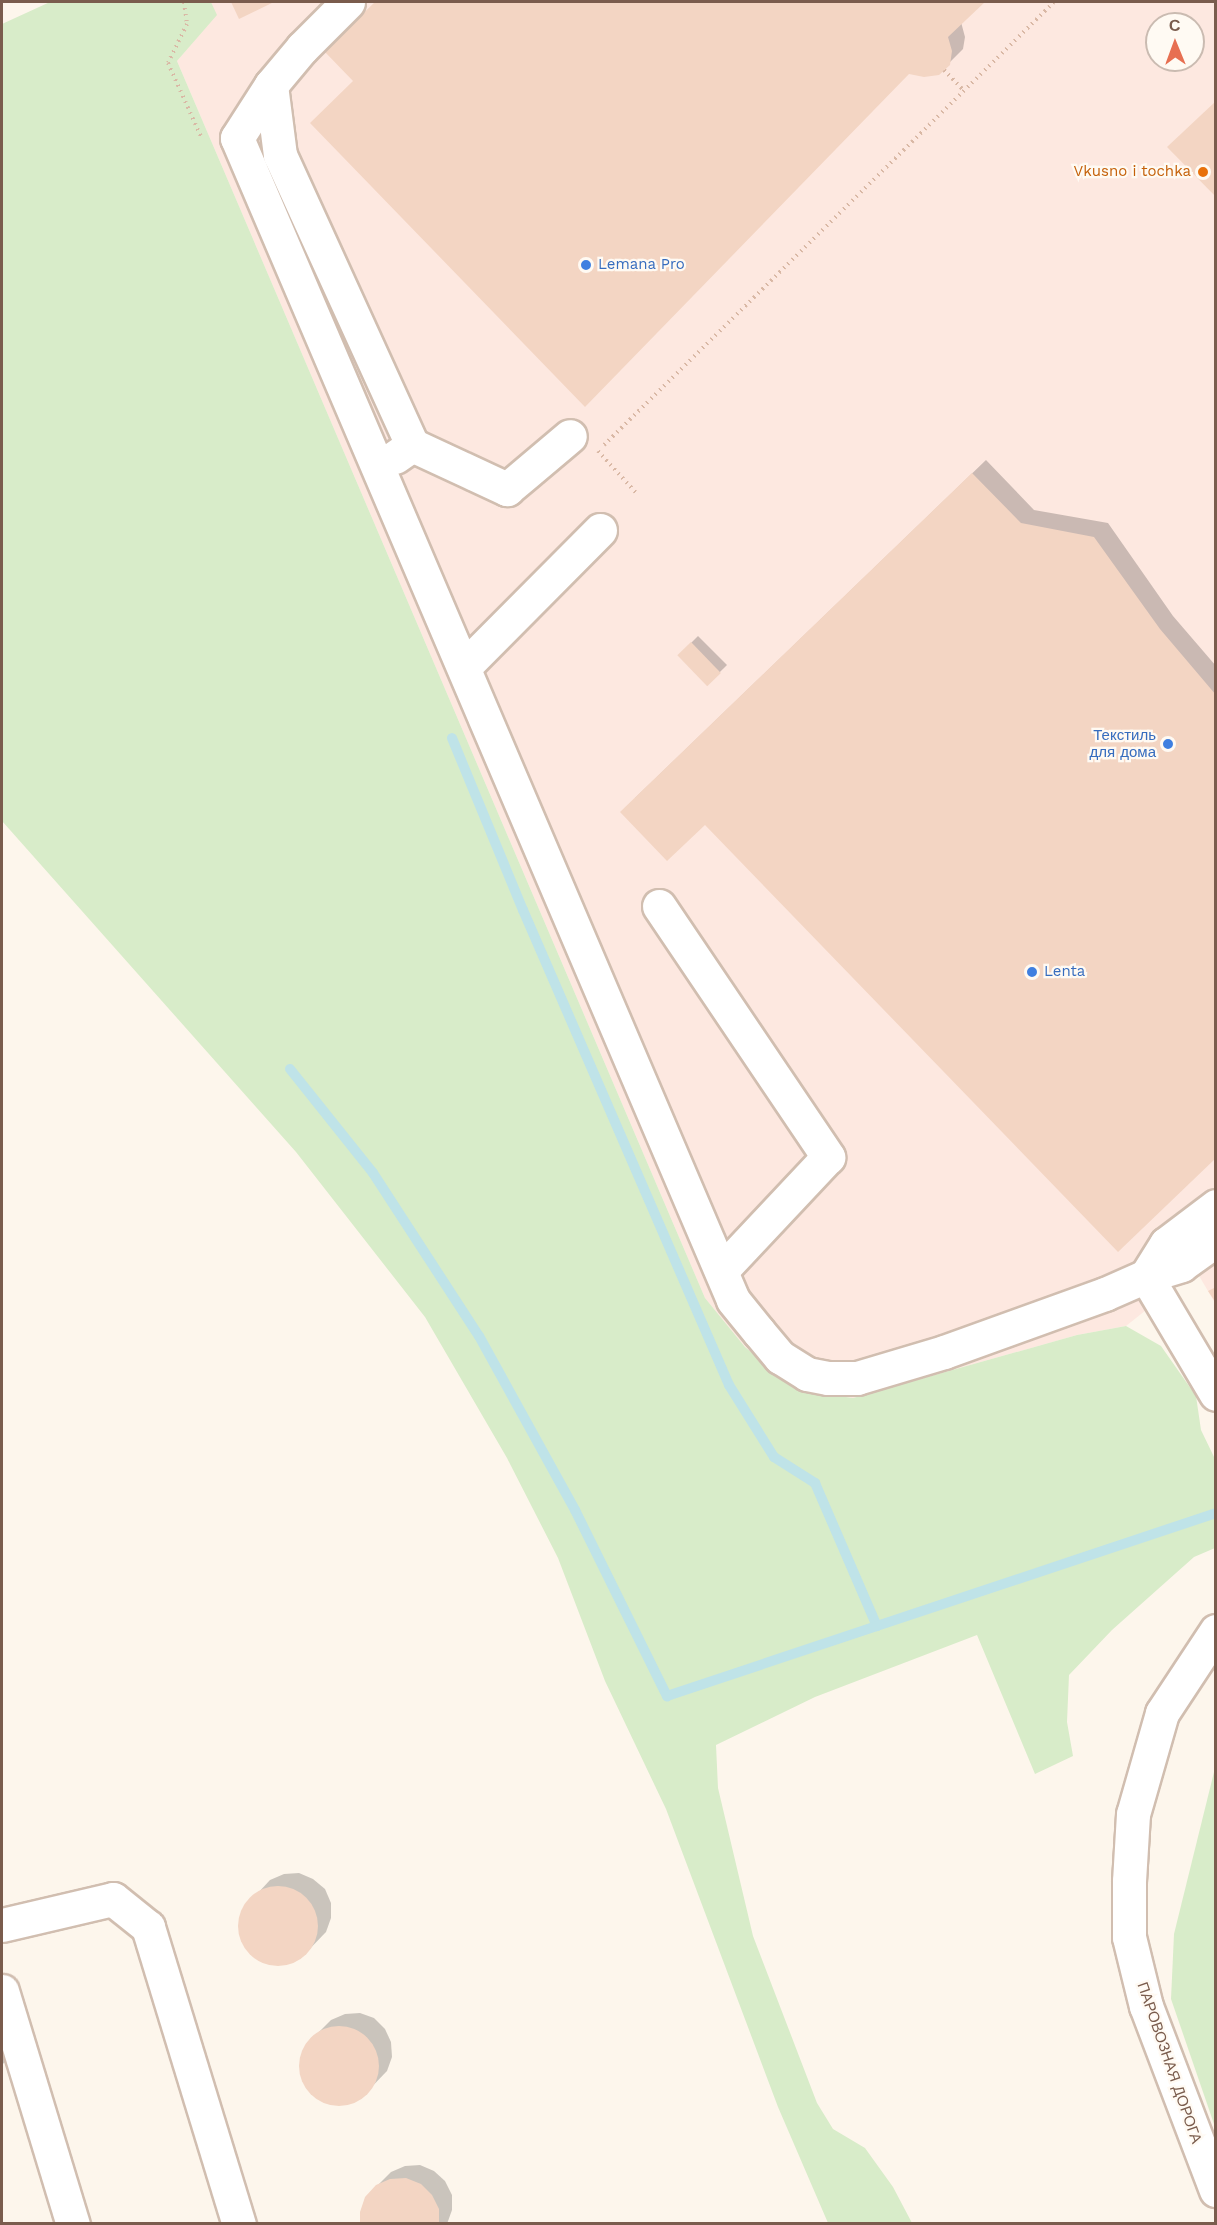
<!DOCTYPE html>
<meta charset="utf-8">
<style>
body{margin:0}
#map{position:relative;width:1217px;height:2225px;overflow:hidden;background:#fdf6ec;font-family:"Work Sans",sans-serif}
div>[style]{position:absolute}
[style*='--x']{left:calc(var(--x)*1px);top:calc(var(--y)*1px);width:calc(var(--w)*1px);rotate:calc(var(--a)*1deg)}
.commercial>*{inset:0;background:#fde8e0}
.green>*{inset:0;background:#d8ecc9}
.shadow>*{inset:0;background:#0003;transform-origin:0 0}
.stream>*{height:10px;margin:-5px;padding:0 5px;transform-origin:5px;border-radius:5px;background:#bfe3e8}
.building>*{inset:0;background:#f3d5c3;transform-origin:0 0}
.round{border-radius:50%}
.path>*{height:4px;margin-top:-2px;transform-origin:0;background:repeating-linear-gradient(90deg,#d9b8a5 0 1.5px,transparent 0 6px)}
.roads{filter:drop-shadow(2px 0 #d1beb0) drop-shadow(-2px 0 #d1beb0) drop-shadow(0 2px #d1beb0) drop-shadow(0 -2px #d1beb0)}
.minor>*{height:33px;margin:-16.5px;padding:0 16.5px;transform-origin:16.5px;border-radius:16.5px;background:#fff}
.dots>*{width:16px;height:16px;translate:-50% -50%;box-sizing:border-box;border:3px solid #fffaf3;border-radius:50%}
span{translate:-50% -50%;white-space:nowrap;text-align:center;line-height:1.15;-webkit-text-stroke:4.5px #fffaf3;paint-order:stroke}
.food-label{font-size:15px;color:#c56008}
.right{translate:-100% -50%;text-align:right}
.shop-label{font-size:15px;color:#366cbe}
.left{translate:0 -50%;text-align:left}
.street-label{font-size:15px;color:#7a5c4d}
.frame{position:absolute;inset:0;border:3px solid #7a5c4d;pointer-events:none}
.north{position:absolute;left:1145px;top:12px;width:60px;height:60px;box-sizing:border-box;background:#fffaf3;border:2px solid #cabbb1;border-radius:50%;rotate:359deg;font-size:16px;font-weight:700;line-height:24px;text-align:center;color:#7a5c4d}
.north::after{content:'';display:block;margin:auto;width:21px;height:27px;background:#e76f51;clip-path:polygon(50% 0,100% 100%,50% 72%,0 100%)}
</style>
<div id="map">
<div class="commercial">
<div style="clip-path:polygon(evenodd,211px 2px,1215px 2px,1215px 1255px,1126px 1326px,1077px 1335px,853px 1398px,817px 1393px,782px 1377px,745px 1347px,705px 1298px,177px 61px,216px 15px,211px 2px,1157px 24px,1193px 24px,1193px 60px,1157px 60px,1157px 24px)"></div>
<div style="clip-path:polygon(1215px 1262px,1215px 1303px,1198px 1274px)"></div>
</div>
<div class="green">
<div style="clip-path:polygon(50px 2px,211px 2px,217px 15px,177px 61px,705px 1298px,745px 1347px,782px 1377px,817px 1393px,853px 1398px,1077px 1335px,1126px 1326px,1161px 1346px,1196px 1396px,1201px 1430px,1215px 1459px,1215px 1548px,1194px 1557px,1112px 1630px,1069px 1675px,1067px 1722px,1073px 1756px,1035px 1774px,977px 1635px,815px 1697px,716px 1745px,718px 1788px,753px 1936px,817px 2103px,833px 2129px,865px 2148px,893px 2187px,912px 2223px,828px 2223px,778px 2107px,666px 1809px,605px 1681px,558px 1558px,507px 1458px,425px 1317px,296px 1152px,2px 821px,2px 24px)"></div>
<div style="clip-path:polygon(1215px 1768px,1215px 2127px,1171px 1999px,1174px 1934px)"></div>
</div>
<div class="shadow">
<div style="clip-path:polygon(233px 2px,271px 2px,239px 17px)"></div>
<div style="clip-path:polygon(376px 2px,983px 2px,961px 22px,965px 37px,963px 49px,949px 63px,909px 72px,355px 81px,326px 51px)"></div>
<div style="clip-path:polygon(986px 460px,1034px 510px,1108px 523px,1173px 616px,1216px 666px,1216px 1156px,705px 823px,635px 798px)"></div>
<div style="left:698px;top:636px;width:41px;height:27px;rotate:45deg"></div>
<div style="clip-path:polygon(299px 1873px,313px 1879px,325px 1889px,331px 1903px,331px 1918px,326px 1932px,301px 1958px,287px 1964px,272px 1964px,258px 1959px,247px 1948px,241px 1935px,240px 1920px,246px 1906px,270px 1880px,284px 1874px)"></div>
<div style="clip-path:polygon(2px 1974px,20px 2046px,2px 2065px)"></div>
<div style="clip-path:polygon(360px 2013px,374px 2018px,385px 2029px,391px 2042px,392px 2057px,387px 2071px,362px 2097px,348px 2104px,333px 2104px,319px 2098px,308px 2088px,302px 2074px,301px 2059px,306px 2045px,331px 2020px,345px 2014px)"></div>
<div style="clip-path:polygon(420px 2165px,434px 2171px,445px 2181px,452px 2195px,452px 2210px,447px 2224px,362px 2224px,377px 2186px,391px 2172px,405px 2166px)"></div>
</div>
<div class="stream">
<div style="--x:452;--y:738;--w:186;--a:67.6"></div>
<div style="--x:523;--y:910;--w:518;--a:66.55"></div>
<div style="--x:729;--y:1385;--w:85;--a:58"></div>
<div style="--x:774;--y:1457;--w:49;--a:32.4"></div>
<div style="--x:815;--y:1483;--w:156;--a:66.6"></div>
<div style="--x:290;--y:1069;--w:133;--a:51.4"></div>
<div style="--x:373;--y:1173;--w:194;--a:57"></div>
<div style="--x:479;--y:1336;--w:199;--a:61.1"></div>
<div style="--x:575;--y:1510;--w:208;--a:63.7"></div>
<div style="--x:667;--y:1696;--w:579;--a:-18.43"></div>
</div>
<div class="building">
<div style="clip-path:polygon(231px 2px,274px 2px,239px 19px)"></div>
<div style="clip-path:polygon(375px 2px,985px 2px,948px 37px,952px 51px,950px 65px,939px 75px,924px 77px,909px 74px,585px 407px,310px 123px,353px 81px,324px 51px)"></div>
<div style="clip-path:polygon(1216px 101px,1216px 197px,1167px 147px)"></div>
<div style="clip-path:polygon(972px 473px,1021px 523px,1094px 537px,1160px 629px,1216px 695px,1216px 1158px,1118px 1252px,705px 825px,667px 861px,620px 812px)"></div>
<div style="left:691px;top:642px;width:43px;height:19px;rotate:46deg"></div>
<div style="clip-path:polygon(1216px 1287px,1216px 1303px,1208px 1291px)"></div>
<div class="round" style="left:238px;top:1886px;width:80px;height:80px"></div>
<div class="round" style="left:299px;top:2026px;width:80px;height:80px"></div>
<div style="clip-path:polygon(406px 2178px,421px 2184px,432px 2195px,439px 2209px,439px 2224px,360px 2224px,360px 2212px,365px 2197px,376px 2185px,390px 2179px)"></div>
</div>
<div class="path">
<div style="--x:184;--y:2;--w:22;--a:82"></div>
<div style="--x:187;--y:24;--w:43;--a:116"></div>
<div style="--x:168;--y:63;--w:83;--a:65.9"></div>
<div style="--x:944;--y:70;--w:29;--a:46"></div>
<div style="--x:604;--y:445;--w:631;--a:-44.55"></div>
<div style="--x:598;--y:451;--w:59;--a:47.7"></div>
</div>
<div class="roads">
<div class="minor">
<div style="--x:348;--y:2;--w:65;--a:135"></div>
<div style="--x:302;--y:48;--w:48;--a:130"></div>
<div style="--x:271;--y:85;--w:71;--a:82.7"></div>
<div style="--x:280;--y:155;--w:319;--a:65.5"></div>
<div style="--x:271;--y:85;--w:63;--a:122.7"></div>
<div style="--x:237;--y:138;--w:1263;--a:66.88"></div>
<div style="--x:733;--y:1300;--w:41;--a:50.9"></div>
<div style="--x:759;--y:1332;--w:33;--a:50"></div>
<div style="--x:780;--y:1357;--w:32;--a:32"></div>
<div style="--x:807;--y:1374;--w:21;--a:11"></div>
<div style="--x:828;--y:1378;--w:29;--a:0"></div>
<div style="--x:857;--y:1378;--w:91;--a:-16.6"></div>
<div style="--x:944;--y:1352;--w:171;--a:-19.8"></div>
<div style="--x:1105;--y:1294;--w:45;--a:-23.7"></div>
<div style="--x:1146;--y:1276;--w:37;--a:-17"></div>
<div style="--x:1181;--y:1265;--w:43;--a:-35.5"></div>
<div style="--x:395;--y:457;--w:21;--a:-35"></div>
<div style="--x:412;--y:445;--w:105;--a:24.9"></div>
<div style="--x:507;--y:489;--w:82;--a:-40.1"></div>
<div style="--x:464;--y:667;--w:193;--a:-45.2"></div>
<div style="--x:659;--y:906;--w:303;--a:56"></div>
<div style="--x:828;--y:1157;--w:154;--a:133.2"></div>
<div style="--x:1146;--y:1276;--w:137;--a:59.3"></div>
<div style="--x:1146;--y:1276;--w:38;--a:-58"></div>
<div style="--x:1166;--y:1244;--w:63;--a:-37.2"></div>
<div style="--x:1216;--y:1631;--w:98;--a:123.4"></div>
<div style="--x:1162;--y:1713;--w:105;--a:106"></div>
<div style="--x:1133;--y:1814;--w:67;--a:93.4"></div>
<div style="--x:1129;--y:1881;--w:56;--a:90"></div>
<div style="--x:1129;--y:1937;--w:71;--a:76.2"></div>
<div style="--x:1146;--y:2006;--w:197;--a:69.2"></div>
<div style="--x:2;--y:1925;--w:114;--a:-13.2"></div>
<div style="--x:113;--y:1899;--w:45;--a:38.7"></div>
<div style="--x:148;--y:1927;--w:311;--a:73"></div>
<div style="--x:2;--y:1991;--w:244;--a:73.1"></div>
</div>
</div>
<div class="dots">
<div style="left:1203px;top:172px;background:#e8710a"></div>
<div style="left:586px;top:265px;background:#3f7fe0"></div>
<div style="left:1168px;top:744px;background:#3f7fe0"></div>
<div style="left:1032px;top:972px;background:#3f7fe0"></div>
</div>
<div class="food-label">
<span class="right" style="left:1191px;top:172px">Vkusno i tochka</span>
</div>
<div class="shop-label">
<span class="left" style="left:598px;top:265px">Lemana Pro</span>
<span class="right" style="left:1156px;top:744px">Текстиль<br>для дома</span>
<span class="left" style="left:1044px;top:972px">Lenta</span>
</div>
<div class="street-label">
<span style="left:1169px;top:2063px;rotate:71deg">ПАРОВОЗНАЯ ДОРОГА</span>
</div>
<div class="frame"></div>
<div class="north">С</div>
</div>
